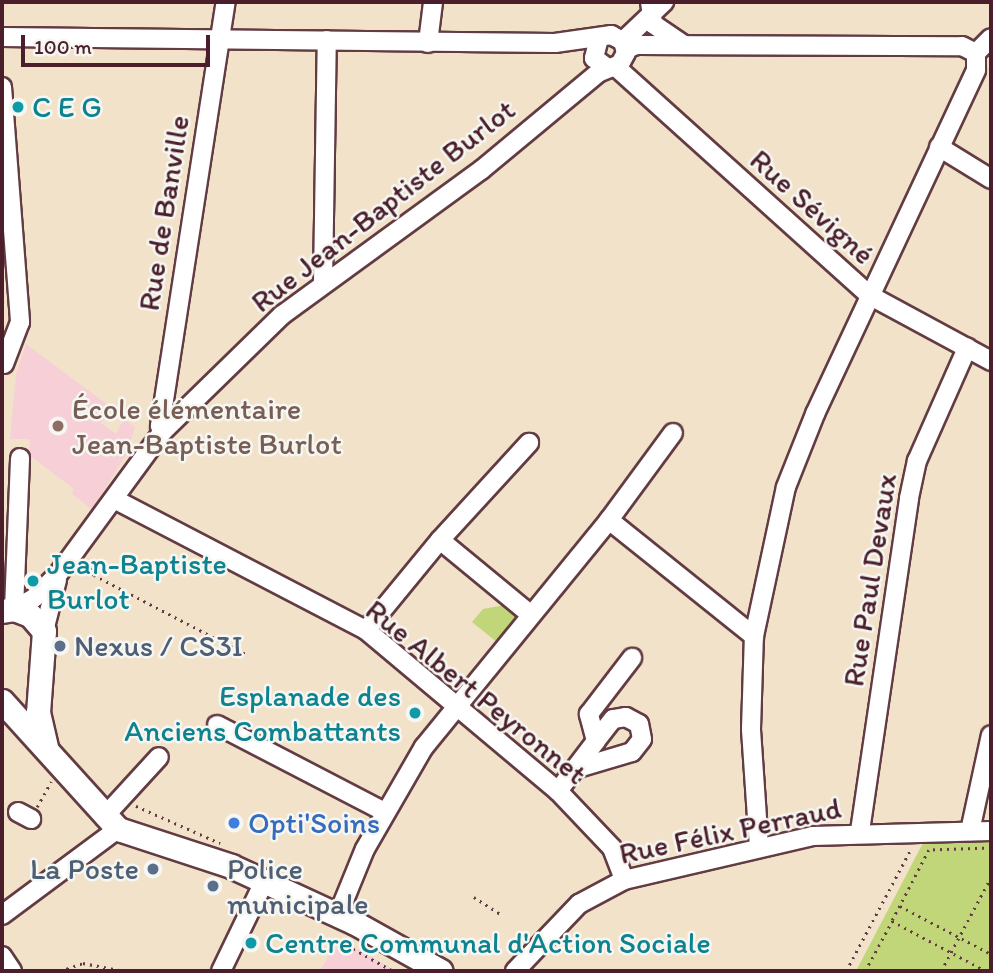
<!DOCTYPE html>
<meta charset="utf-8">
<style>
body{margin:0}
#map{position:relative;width:993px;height:973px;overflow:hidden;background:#f2e2ca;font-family:Itim,sans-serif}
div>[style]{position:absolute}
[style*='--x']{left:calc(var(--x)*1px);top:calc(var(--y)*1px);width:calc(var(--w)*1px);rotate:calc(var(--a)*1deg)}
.built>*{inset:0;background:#f6cfd7}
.green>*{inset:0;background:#c0d679}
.path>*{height:2.5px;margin-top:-1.25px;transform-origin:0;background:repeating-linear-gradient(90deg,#633c43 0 2px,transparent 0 7px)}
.roads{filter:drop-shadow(2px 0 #633c43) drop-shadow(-2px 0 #633c43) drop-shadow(0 2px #633c43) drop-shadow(0 -2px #633c43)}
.minor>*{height:18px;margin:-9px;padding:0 9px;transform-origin:9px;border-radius:9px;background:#fff}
.major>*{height:23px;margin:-11.5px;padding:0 11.5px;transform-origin:11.5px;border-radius:11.5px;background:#fff}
.dots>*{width:19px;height:19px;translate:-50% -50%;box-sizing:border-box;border:4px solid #f6f6f2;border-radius:50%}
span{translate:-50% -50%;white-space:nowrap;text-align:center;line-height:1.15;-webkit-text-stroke:5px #f6f6f2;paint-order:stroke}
.culture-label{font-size:30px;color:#0d838f}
.left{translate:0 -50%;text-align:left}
.right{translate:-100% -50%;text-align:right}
.street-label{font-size:30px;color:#4a1f2b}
.education-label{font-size:30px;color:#785e54}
.service-label{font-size:30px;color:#4e5e75}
.shop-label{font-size:30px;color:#366cbe}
.frame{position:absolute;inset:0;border:4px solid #4a1f2b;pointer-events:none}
.scale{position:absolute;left:21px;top:35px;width:189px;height:32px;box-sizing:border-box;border:4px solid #4a1f2b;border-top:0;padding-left:9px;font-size:21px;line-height:24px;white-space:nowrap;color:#4a1f2b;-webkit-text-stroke:5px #f6f6f2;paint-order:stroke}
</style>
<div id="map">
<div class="built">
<div style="clip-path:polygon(26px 344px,112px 408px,101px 423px,116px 434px,124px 419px,135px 427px,130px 443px,137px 449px,130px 458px,126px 455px,92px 509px,72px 494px,74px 489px,29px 455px,30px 439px,10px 439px,16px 374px)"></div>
<div style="clip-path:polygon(344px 942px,396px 971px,320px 971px,333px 948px,339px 951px)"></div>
</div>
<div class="green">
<div style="clip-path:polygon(505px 605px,519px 617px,498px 643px,472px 622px,483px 609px)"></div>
<div style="clip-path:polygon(991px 842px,991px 971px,856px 971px,923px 843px)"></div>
</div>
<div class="path">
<div style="--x:91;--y:568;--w:8;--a:67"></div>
<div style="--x:94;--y:575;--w:174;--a:27.5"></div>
<div style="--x:136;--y:806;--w:92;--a:23.8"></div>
<div style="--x:37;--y:807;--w:29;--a:-61"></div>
<div style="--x:991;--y:848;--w:62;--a:178.2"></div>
<div style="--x:929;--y:850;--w:63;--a:117.4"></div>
<div style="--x:900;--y:906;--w:103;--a:27.8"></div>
<div style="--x:474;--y:897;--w:31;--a:33"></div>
<div style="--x:900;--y:906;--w:17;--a:118"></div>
<div style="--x:892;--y:921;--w:106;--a:28"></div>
<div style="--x:341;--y:942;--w:60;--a:29.1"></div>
<div style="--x:60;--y:971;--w:24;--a:-19"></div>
<div style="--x:83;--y:963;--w:42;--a:11"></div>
<div style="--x:846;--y:971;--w:138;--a:-62"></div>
<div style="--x:865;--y:971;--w:57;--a:-61.6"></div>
<div style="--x:941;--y:971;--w:106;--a:-62"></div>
</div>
<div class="roads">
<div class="minor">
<div style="--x:650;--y:2;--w:22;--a:82"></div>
<div style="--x:653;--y:24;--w:36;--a:34"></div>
<div style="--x:2;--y:37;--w:553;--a:0.62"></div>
<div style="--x:555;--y:43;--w:57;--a:-8.1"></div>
<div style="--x:611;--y:35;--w:13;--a:27"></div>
<div style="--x:623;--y:41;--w:12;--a:76"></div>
<div style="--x:626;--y:53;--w:13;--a:119"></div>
<div style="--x:620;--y:64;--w:24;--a:158"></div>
<div style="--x:598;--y:73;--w:152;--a:140.3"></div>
<div style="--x:481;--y:170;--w:246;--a:143.9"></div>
<div style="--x:282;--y:315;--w:166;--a:135.7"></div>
<div style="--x:163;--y:431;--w:176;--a:126.2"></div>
<div style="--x:59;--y:573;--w:35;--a:135"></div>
<div style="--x:34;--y:598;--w:23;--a:151"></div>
<div style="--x:599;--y:38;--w:21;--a:104"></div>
<div style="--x:594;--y:58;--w:17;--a:36"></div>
<div style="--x:623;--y:41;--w:57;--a:-43.6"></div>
<div style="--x:428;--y:43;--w:41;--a:-83"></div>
<div style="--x:626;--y:49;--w:12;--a:-20"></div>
<div style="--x:637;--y:45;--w:325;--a:0.2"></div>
<div style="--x:962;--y:46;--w:16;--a:27"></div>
<div style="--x:976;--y:53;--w:21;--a:-45"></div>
<div style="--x:616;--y:67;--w:341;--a:42"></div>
<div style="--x:869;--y:295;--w:139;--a:28.4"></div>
<div style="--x:2;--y:87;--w:236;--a:85.6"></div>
<div style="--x:20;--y:322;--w:45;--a:110.9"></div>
<div style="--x:939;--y:147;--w:61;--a:31.6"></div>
<div style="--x:323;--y:282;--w:242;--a:-89.1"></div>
<div style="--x:163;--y:431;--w:6;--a:-121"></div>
<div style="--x:160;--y:426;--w:429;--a:-81.2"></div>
<div style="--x:114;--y:499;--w:284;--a:27.5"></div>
<div style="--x:366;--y:630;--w:251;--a:40"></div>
<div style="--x:558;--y:791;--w:79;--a:46.5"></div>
<div style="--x:612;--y:848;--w:34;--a:69"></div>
<div style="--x:609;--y:520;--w:186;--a:38.7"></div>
<div style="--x:440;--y:540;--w:118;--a:39.5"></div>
<div style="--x:14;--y:609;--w:151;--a:-87.7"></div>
<div style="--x:366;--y:630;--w:117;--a:-50.6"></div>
<div style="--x:440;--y:540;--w:132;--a:-47.5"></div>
<div style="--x:44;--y:631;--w:53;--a:-75.7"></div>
<div style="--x:217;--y:725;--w:189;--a:27.4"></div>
<div style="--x:575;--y:769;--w:59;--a:-16.6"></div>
<div style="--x:632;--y:752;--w:16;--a:-52"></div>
<div style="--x:642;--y:739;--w:15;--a:-101"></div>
<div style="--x:639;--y:724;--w:15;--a:-152"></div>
<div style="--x:626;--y:717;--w:13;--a:171"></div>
<div style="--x:613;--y:719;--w:28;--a:128"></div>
<div style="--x:558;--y:791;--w:63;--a:-52.8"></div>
<div style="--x:596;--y:741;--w:28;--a:-105"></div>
<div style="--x:589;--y:714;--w:71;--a:-52.5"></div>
<div style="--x:18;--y:812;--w:15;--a:28"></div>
<div style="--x:104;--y:817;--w:81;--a:-47.5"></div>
<div style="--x:860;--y:831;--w:337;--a:-81.6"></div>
<div style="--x:909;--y:498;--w:38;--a:-78"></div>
<div style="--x:917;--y:461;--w:124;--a:-66.1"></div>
<div style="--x:970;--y:831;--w:98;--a:-77.7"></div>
<div style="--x:759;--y:847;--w:118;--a:-93.9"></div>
<div style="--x:751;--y:729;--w:93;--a:-88.2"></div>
<div style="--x:754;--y:636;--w:152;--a:-77.9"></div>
<div style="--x:786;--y:487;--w:79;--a:-68.3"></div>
<div style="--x:815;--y:414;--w:380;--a:-64.9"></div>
<div style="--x:976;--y:70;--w:17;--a:-90"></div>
<div style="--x:2;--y:915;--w:144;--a:-36.6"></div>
<div style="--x:338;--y:915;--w:71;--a:-67.8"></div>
<div style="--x:365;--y:849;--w:118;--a:-60"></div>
<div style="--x:424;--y:747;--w:293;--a:-50.8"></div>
<div style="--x:609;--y:520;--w:108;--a:-53.7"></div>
<div style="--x:2;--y:956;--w:18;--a:56"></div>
<div style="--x:221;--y:971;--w:99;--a:-64.2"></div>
<div style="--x:515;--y:971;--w:93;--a:-46.3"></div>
<div style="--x:579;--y:904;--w:51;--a:-28.1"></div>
<div style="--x:624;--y:880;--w:194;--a:-13.1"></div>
<div style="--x:813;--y:836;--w:178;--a:-1.6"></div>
</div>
<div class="major">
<div style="--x:2;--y:611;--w:12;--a:-9"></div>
<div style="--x:14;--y:609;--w:17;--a:21"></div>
<div style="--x:30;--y:615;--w:21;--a:49"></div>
<div style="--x:44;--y:631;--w:81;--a:94.2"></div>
<div style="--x:38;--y:712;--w:37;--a:77"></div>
<div style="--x:2;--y:701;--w:173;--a:47.8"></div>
<div style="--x:118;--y:829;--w:119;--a:18.1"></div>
<div style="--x:231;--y:866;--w:136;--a:24.7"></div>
<div style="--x:355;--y:923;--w:98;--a:29.2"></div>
</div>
</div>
<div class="dots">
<div style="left:18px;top:107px;background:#0f9aa8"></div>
<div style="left:58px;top:426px;background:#8d6e63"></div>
<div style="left:33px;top:581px;background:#0f9aa8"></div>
<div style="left:60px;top:646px;background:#5c6f8a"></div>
<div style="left:415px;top:713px;background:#0f9aa8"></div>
<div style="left:234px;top:823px;background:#3f7fe0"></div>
<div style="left:153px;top:869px;background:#5c6f8a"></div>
<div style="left:213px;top:886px;background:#5c6f8a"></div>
<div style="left:251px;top:943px;background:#0f9aa8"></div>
</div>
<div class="culture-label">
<span class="left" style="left:32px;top:107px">C E G</span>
<span class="left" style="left:47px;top:581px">Jean-Baptiste<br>Burlot</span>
<span class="right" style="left:401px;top:713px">Esplanade des<br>Anciens Combattants</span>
<span class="left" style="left:265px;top:943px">Centre Communal d'Action Sociale</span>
</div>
<div class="street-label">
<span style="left:383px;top:206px;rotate:-38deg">Rue Jean-Baptiste Burlot</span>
<span style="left:812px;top:207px;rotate:42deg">Rue Sévigné</span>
<span style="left:164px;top:213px;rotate:-81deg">Rue de Banville</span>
<span style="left:870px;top:580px;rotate:-81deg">Rue Paul Devaux</span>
<span style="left:476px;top:692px;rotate:39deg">Rue Albert Peyronnet</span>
<span style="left:730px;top:831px;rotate:-12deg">Rue Félix Perraud</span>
</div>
<div class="education-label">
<span class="left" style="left:72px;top:426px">École élémentaire<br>Jean-Baptiste Burlot</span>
</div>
<div class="service-label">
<span class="left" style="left:74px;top:646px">Nexus / CS3I</span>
<span class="right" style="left:139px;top:869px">La Poste</span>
<span class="left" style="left:227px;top:886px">Police<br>municipale</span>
</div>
<div class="shop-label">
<span class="left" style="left:248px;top:823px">Opti'Soins</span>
</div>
<div class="frame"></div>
<div class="scale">100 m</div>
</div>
